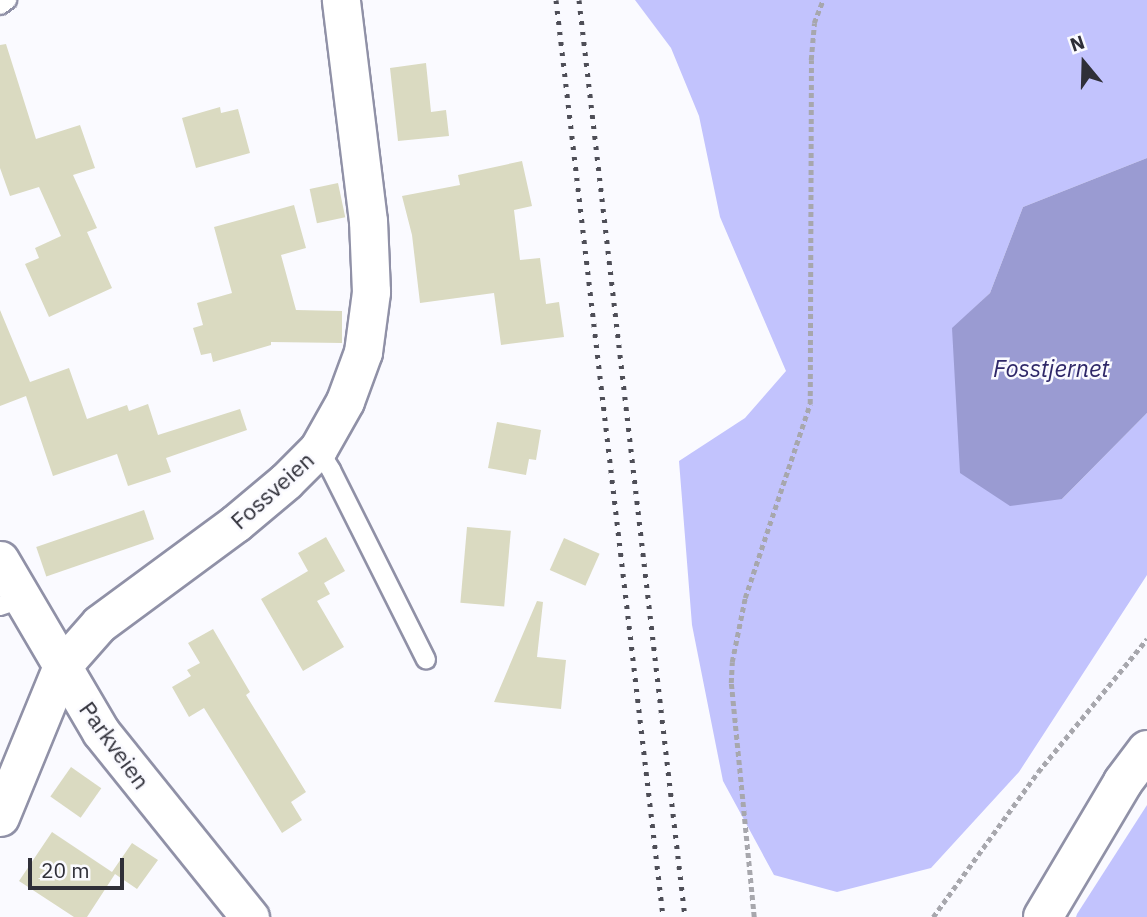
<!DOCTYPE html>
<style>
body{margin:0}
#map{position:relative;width:1147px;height:917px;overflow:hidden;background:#fafaff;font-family:"IBM Plex Sans",sans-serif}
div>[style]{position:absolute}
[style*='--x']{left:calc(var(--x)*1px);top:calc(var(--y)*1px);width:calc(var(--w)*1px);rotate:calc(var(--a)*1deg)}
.forest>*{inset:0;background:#c2c3fd}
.water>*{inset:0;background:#9a9bd2}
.building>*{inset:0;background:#dadac1;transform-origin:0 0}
.path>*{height:4.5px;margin-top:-2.25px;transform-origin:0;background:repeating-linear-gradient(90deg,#a7a7ad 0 5px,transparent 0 8.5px)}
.roads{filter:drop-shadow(2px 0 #9091a7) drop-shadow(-2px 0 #9091a7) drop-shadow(0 2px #9091a7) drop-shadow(0 -2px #9091a7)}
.lane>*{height:18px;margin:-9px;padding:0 9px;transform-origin:9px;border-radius:9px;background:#fff}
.street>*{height:37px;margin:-18.5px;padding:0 18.5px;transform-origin:18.5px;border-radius:18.5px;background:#fff}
.secondary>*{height:38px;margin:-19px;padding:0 19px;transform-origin:19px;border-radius:19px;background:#fff}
.rail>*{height:5px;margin-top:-2.5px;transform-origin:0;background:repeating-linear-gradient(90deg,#4e4e57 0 3.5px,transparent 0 10.5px)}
span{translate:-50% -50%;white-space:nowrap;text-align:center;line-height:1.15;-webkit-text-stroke:5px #fafaff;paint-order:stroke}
.street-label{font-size:23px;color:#2f2f38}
.water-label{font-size:24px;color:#2f2869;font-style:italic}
.north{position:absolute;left:1049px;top:28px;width:70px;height:70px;-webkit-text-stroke:5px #fafaff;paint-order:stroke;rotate:341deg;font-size:19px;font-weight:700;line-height:28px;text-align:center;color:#2f2f38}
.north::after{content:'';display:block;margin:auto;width:24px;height:32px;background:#2f2f38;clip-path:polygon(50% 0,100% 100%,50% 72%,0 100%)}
.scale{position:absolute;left:28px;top:858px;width:96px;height:32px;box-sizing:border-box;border:4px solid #2f2f38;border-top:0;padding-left:9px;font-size:21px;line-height:24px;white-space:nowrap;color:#2f2f38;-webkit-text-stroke:5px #fafaff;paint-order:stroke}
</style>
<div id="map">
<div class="forest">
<div style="clip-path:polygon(635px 0,1147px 0,1147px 158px,1023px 207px,990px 293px,952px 329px,1062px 499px,1147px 413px,1147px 575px,1019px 772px,931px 868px,837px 892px,774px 875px,723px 781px,692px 625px,679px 461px,745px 418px,786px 371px,720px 217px,699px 116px,671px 48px)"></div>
<div style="clip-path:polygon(1147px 805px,1147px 917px,1076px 917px,1077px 914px)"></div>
</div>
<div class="water">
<div style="clip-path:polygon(1147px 158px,1147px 413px,1062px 499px,1010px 506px,960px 473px,952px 328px,990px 293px,1023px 207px)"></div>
</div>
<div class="building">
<div style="clip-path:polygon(6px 44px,36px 139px,80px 125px,95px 168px,73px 175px,97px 228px,87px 232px,112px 288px,49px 317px,25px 264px,39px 258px,35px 248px,61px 236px,39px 187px,10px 196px,0 168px,0 45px)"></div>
<div style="clip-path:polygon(426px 63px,431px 112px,446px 110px,449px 136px,398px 141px,390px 68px)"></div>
<div style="clip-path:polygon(220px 107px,221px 113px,238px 109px,250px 153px,196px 168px,182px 118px)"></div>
<div style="clip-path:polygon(522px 161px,532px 206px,514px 210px,520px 260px,540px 258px,546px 304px,559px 302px,564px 337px,501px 345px,494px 293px,420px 303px,412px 235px,402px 196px,460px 185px,458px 175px)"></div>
<div style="left:338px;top:183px;width:35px;height:29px;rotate:78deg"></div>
<div style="clip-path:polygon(294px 205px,306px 248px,281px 255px,296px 310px,342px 311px,342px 343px,271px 342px,271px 345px,213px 362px,211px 353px,201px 355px,193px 328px,203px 325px,197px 303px,232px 293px,214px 227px)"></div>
<div style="clip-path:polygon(0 310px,30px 382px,69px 368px,87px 419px,127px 405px,129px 411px,148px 404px,158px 435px,240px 409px,247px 430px,166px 458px,171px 472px,128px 486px,117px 454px,53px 476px,26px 396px,0 406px)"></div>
<div style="clip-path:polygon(497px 422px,541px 430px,536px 460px,529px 459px,526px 475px,488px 468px)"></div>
<div style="left:144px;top:510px;width:31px;height:114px;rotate:71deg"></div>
<div style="left:467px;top:527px;width:44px;height:76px;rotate:5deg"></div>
<div style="clip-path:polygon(326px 537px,345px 571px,324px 583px,330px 594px,317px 601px,344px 647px,303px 671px,261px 599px,308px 571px,298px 553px)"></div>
<div style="left:564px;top:538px;width:39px;height:35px;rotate:24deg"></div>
<div style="clip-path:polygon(537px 601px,543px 602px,537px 657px,566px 660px,561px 709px,494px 702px)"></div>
<div style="clip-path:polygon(213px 629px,250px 692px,246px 695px,306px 792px,291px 802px,302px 820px,282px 833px,204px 708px,189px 717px,172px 687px,191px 676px,187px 670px,200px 663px,188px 643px)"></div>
<div style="left:71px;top:767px;width:37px;height:36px;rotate:35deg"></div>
<div style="clip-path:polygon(52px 832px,112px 872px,132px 843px,158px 860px,137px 889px,115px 874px,87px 917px,74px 917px,19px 881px)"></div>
</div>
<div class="path">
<div style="--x:754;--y:917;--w:235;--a:-95.6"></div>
<div style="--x:731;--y:683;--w:21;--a:-87"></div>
<div style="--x:732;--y:662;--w:65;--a:-78.5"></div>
<div style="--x:745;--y:598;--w:205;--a:-71.5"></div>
<div style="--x:810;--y:404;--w:344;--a:-89.8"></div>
<div style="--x:811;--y:60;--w:37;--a:-85"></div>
<div style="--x:814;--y:23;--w:25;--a:-69"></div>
<div style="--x:933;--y:917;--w:179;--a:-54.1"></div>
<div style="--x:1038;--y:772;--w:172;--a:-50.7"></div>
</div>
<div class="roads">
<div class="lane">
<div style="--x:0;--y:5;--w:9;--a:-36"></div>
<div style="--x:318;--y:449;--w:25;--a:58"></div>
<div style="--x:331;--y:470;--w:212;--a:63.4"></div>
<div style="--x:0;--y:606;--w:21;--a:-19"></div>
</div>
<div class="street">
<div style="--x:0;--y:560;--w:199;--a:59.6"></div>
<div style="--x:101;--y:732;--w:238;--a:51.2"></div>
<div style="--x:0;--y:817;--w:163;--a:-67.7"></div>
<div style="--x:62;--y:666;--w:56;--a:-48.6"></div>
<div style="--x:99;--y:624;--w:170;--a:-36.4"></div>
<div style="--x:236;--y:523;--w:65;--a:-40"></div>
<div style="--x:286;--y:481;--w:45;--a:-45"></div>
<div style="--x:318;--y:449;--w:55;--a:-60.6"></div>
<div style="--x:345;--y:401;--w:52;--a:-69.8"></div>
<div style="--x:363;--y:352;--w:61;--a:-82.4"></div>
<div style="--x:371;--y:292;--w:71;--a:-92.4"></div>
<div style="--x:368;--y:221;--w:223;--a:-97"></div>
</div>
<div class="secondary">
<div style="--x:1043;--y:917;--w:157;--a:-59.3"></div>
<div style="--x:1123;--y:782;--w:40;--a:-53"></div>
</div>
</div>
<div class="rail">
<div style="--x:556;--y:0;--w:923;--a:83.34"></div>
<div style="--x:579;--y:0;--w:923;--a:83.41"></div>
</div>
<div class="street-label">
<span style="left:272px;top:490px;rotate:-42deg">Fossveien</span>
<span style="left:115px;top:745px;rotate:54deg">Parkveien</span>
</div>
<div class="water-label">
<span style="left:1051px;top:369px">Fosstjernet</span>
</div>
<div class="north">N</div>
<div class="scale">20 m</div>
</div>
